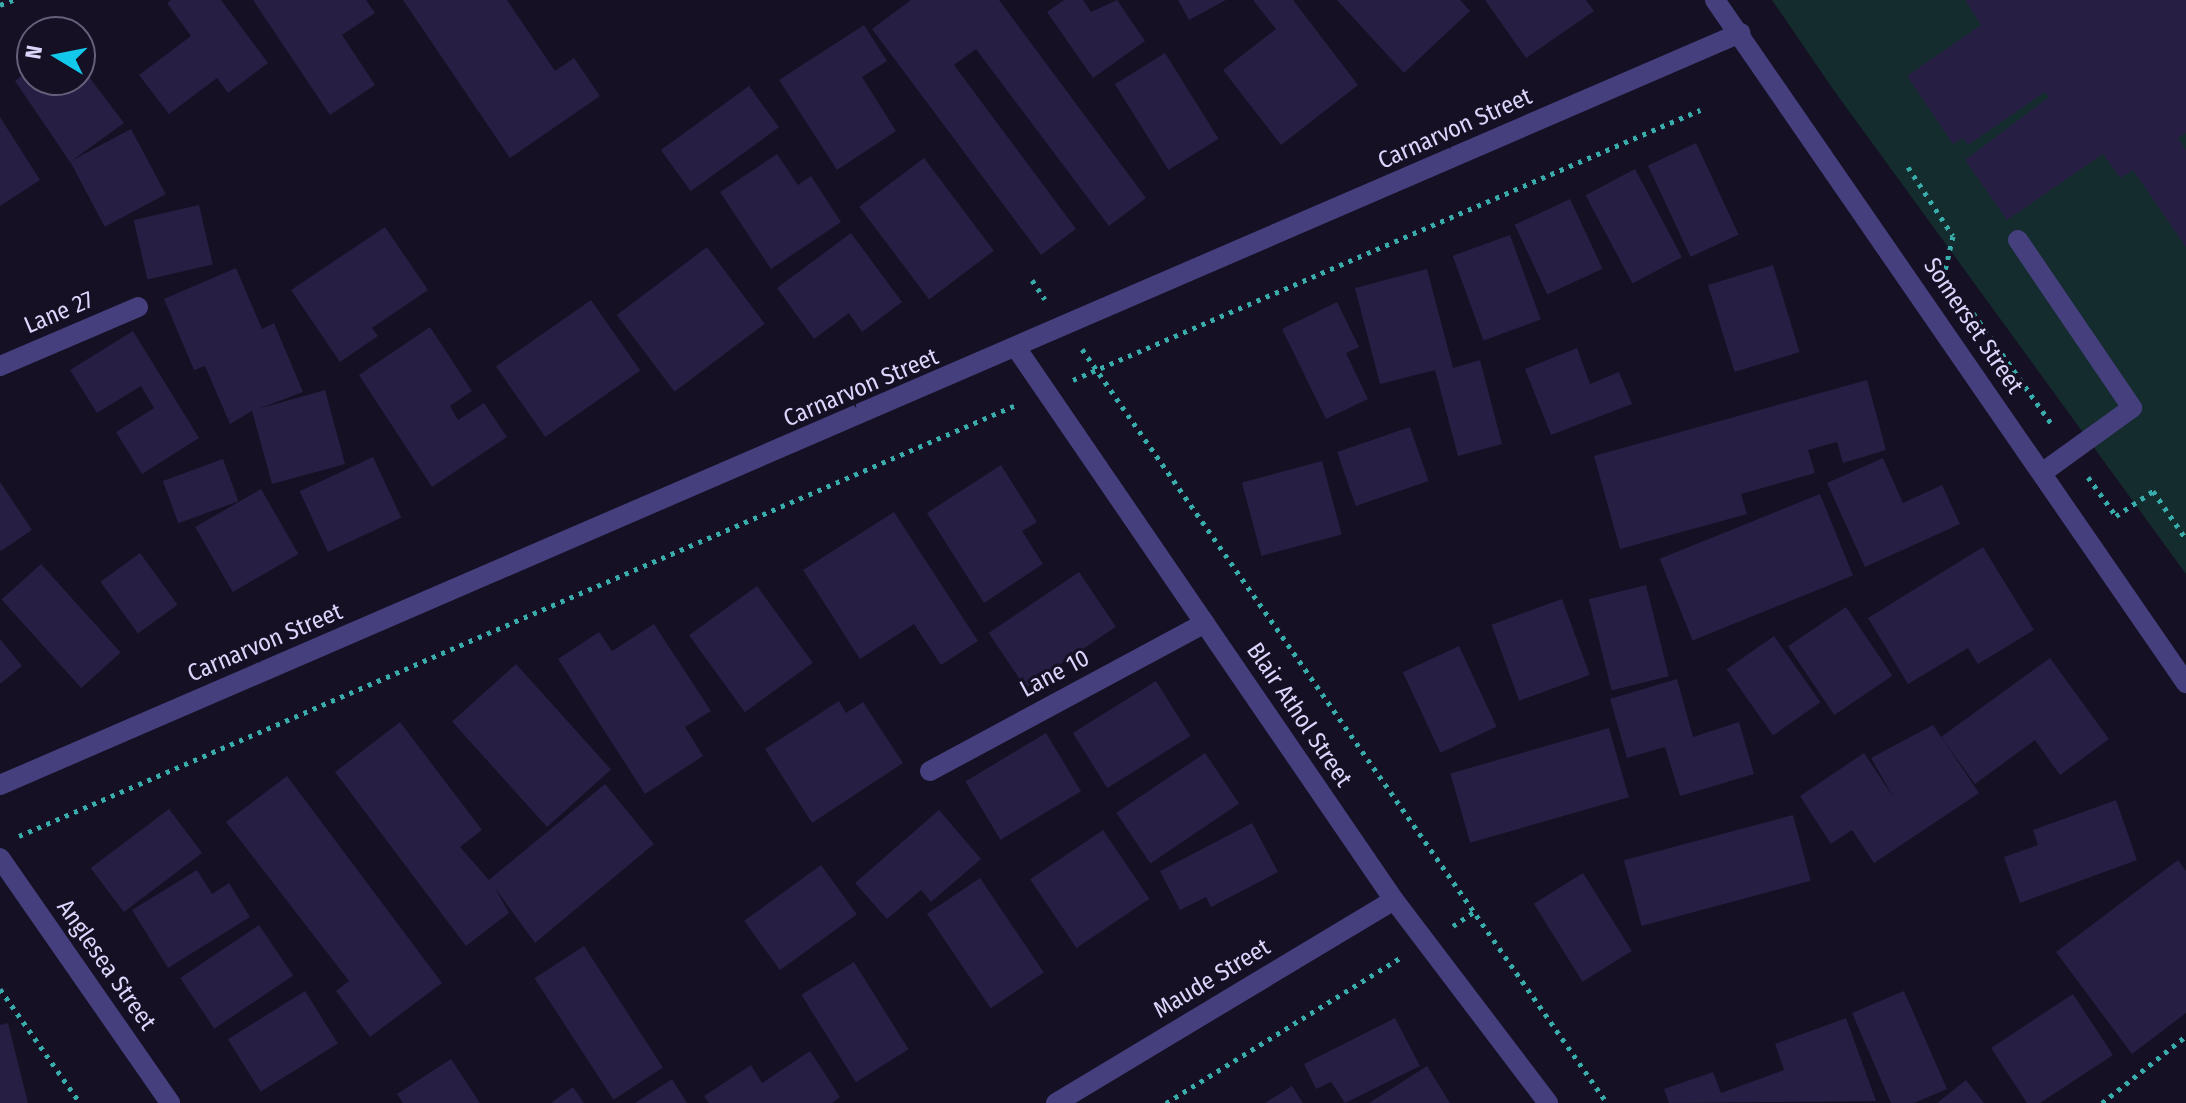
<!DOCTYPE html>
<style>
body{margin:0}
#map{position:relative;width:2186px;height:1103px;overflow:hidden;background:#151023;font-family:"Fira Sans Condensed",sans-serif}
div>[style]{position:absolute}
[style*='--x']{left:calc(var(--x)*1px);top:calc(var(--y)*1px);width:calc(var(--w)*1px);rotate:calc(var(--a)*1deg)}
.green>*{inset:0;background:#142c2d}
.building>*{inset:0;background:#271e43;transform-origin:0 0}
.path>*{height:5px;margin-top:-2.5px;transform-origin:0;background:repeating-linear-gradient(90deg,#39adac 0 4px,transparent 0 10px)}
.service>*{height:20px;margin:-10px;padding:0 10px;transform-origin:10px;border-radius:10px;background:#453f7e}
.minor>*{height:20px;margin:-10px;padding:0 10px;transform-origin:10px;border-radius:10px;background:#453f7e}
span{translate:-50% -50%;white-space:nowrap;text-align:center;line-height:1.15;-webkit-text-stroke:6px #151023;paint-order:stroke}
.street-label{font-size:24px;color:#dcd6fc}
.north{position:absolute;left:16px;top:16px;width:80px;height:80px;box-sizing:border-box;background:#151023;border:2px solid #655f7a;border-radius:50%;rotate:280deg;font-size:22px;font-weight:700;line-height:32px;text-align:center;color:#dcd6fc}
.north::after{content:'';display:block;margin:auto;width:28px;height:36px;background:#12c9eb;clip-path:polygon(50% 0,100% 100%,50% 72%,0 100%)}
</style>
<div id="map">
<div class="green">
<div style="clip-path:polygon(1772px 0,2186px 0,2186px 574px,1835px 92px)"></div>
</div>
<div class="building">
<div style="clip-path:polygon(171px 0,221px 0,268px 63px,228px 93px,217px 78px,169px 114px,139px 75px,191px 36px,167px 3px)"></div>
<div style="clip-path:polygon(253px 0,366px 0,375px 13px,342px 35px,375px 85px,330px 115px)"></div>
<div style="clip-path:polygon(403px 0,507px 0,555px 71px,574px 58px,600px 96px,510px 158px)"></div>
<div style="clip-path:polygon(911px 0,999px 0,1146px 198px,1109px 226px,976px 49px,954px 65px,1076px 229px,1041px 255px,872px 29px)"></div>
<div style="clip-path:polygon(1064px 0,1083px 0,1091px 12px,1117px 0,1145px 41px,1093px 78px,1047px 12px)"></div>
<div style="clip-path:polygon(1178px 0,1226px 0,1189px 20px)"></div>
<div style="clip-path:polygon(1253px 0,1293px 0,1358px 85px,1281px 145px,1223px 70px,1276px 29px)"></div>
<div style="clip-path:polygon(1337px 0,1460px 0,1470px 11px,1404px 73px)"></div>
<div style="clip-path:polygon(1485px 0,1586px 0,1594px 11px,1526px 58px)"></div>
<div style="clip-path:polygon(1965px 0,2186px 0,2186px 133px,2178px 138px,2186px 150px,2186px 247px,2133px 170px,2120px 178px,2103px 154px,2007px 220px,1965px 160px,2049px 97px,2045px 92px,1968px 145px,1963px 138px,1953px 144px,1907px 76px,1981px 25px)"></div>
<div style="clip-path:polygon(864px 25px,887px 61px,862px 77px,896px 131px,837px 170px,779px 80px)"></div>
<div style="left:1165px;top:53px;width:101px;height:59px;rotate:58deg"></div>
<div style="clip-path:polygon(80px 65px,124px 123px,70px 162px,15px 81px,32px 68px,32px 80px,80px 80px)"></div>
<div style="left:749px;top:86px;width:51px;height:109px;rotate:54deg"></div>
<div style="clip-path:polygon(0 117px,40px 180px,0 206px)"></div>
<div style="left:131px;top:129px;width:74px;height:69px;rotate:62deg"></div>
<div style="left:1696px;top:143px;width:101px;height:53px;rotate:65deg"></div>
<div style="clip-path:polygon(777px 154px,798px 185px,811px 176px,841px 222px,771px 269px,720px 192px)"></div>
<div style="left:924px;top:158px;width:116px;height:81px;rotate:53deg"></div>
<div style="left:1635px;top:169px;width:100px;height:56px;rotate:62deg"></div>
<div style="left:1570px;top:199px;width:77px;height:61px;rotate:65deg"></div>
<div style="left:199px;top:205px;width:61px;height:67px;rotate:77deg"></div>
<div style="clip-path:polygon(385px 227px,428px 290px,372px 328px,378px 336px,340px 362px,291px 290px)"></div>
<div style="clip-path:polygon(851px 233px,902px 302px,862px 332px,849px 313px,814px 339px,777px 288px)"></div>
<div style="left:1510px;top:235px;width:90px;height:61px;rotate:70deg"></div>
<div style="left:707px;top:247px;width:96px;height:113px;rotate:53deg"></div>
<div style="left:1773px;top:265px;width:91px;height:68px;rotate:73deg"></div>
<div style="clip-path:polygon(236px 268px,262px 329px,274px 323px,303px 392px,258px 409px,325px 390px,345px 464px,272px 484px,252px 411px,230px 424px,205px 366px,194px 370px,164px 299px)"></div>
<div style="clip-path:polygon(1427px 269px,1453px 368px,1480px 360px,1502px 444px,1458px 456px,1435px 370px,1380px 384px,1355px 288px)"></div>
<div style="left:591px;top:300px;width:86px;height:116px;rotate:55deg"></div>
<div style="clip-path:polygon(1337px 302px,1359px 347px,1346px 353px,1368px 399px,1326px 419px,1282px 329px)"></div>
<div style="clip-path:polygon(430px 327px,472px 391px,450px 406px,458px 420px,484px 403px,507px 437px,432px 487px,359px 375px)"></div>
<div style="clip-path:polygon(133px 331px,199px 438px,142px 474px,116px 432px,154px 408px,141px 386px,97px 413px,70px 370px)"></div>
<div style="clip-path:polygon(1577px 348px,1590px 384px,1619px 372px,1632px 404px,1551px 435px,1525px 369px)"></div>
<div style="clip-path:polygon(1867px 380px,1886px 450px,1843px 463px,1837px 442px,1808px 450px,1815px 473px,1741px 494px,1747px 514px,1620px 549px,1594px 456px)"></div>
<div style="left:1410px;top:427px;width:57px;height:77px;rotate:71deg"></div>
<div style="left:373px;top:457px;width:67px;height:81px;rotate:65deg"></div>
<div style="clip-path:polygon(1883px 458px,1903px 503px,1942px 485px,1960px 524px,1865px 567px,1827px 483px)"></div>
<div style="left:223px;top:459px;width:45px;height:64px;rotate:70deg"></div>
<div style="left:1322px;top:461px;width:76px;height:83px;rotate:75deg"></div>
<div style="clip-path:polygon(1001px 465px,1037px 522px,1022px 531px,1043px 564px,984px 603px,927px 513px)"></div>
<div style="clip-path:polygon(0 482px,32px 530px,1px 551px,0 549px)"></div>
<div style="left:261px;top:489px;width:75px;height:76px;rotate:60deg"></div>
<div style="left:1820px;top:494px;width:88px;height:173px;rotate:68deg"></div>
<div style="clip-path:polygon(894px 512px,978px 641px,941px 665px,914px 624px,860px 659px,803px 570px)"></div>
<div style="clip-path:polygon(1983px 547px,2034px 630px,1978px 664px,1968px 648px,1908px 684px,1868px 618px)"></div>
<div style="left:140px;top:553px;width:64px;height:49px;rotate:54deg"></div>
<div style="left:41px;top:564px;width:119px;height:53px;rotate:48deg"></div>
<div style="left:1079px;top:572px;width:66px;height:109px;rotate:56deg"></div>
<div style="left:1646px;top:585px;width:94px;height:59px;rotate:76deg"></div>
<div style="left:757px;top:586px;width:95px;height:84px;rotate:54deg"></div>
<div style="left:1562px;top:599px;width:81px;height:75px;rotate:70deg"></div>
<div style="left:1846px;top:607px;width:83px;height:70px;rotate:56deg"></div>
<div style="clip-path:polygon(654px 624px,711px 711px,685px 727px,703px 756px,645px 794px,558px 659px,599px 632px,612px 651px)"></div>
<div style="left:1774px;top:636px;width:81px;height:58px;rotate:55deg"></div>
<div style="clip-path:polygon(0 639px,22px 666px,0 684px)"></div>
<div style="left:1459px;top:646px;width:89px;height:62px;rotate:65deg"></div>
<div style="clip-path:polygon(2050px 658px,2109px 739px,2060px 775px,2035px 740px,1975px 784px,1941px 737px)"></div>
<div style="left:516px;top:664px;width:142px;height:86px;rotate:48deg"></div>
<div style="clip-path:polygon(1677px 679px,1693px 737px,1739px 722px,1754px 774px,1680px 796px,1665px 747px,1627px 758px,1610px 699px)"></div>
<div style="left:1156px;top:681px;width:65px;height:98px;rotate:58deg"></div>
<div style="clip-path:polygon(839px 701px,846px 713px,863px 702px,903px 763px,812px 823px,765px 749px)"></div>
<div style="clip-path:polygon(400px 722px,482px 830px,460px 847px,489px 880px,605px 784px,654px 844px,535px 943px,495px 888px,509px 913px,466px 946px,335px 772px)"></div>
<div style="clip-path:polygon(1933px 725px,1979px 793px,1874px 863px,1852px 830px,1831px 844px,1800px 796px,1864px 753px,1894px 798px,1871px 758px)"></div>
<div style="left:1609px;top:728px;width:72px;height:165px;rotate:74deg"></div>
<div style="left:1046px;top:733px;width:68px;height:94px;rotate:59deg"></div>
<div style="left:1205px;top:753px;width:61px;height:107px;rotate:56deg"></div>
<div style="clip-path:polygon(287px 776px,442px 983px,370px 1037px,336px 991px,349px 981px,226px 822px)"></div>
<div style="clip-path:polygon(2116px 800px,2137px 860px,2020px 903px,2004px 857px,2038px 845px,2033px 830px)"></div>
<div style="left:169px;top:809px;width:55px;height:98px;rotate:53deg"></div>
<div style="clip-path:polygon(939px 810px,981px 859px,931px 902px,921px 890px,887px 919px,855px 883px)"></div>
<div style="left:1793px;top:815px;width:68px;height:175px;rotate:75deg"></div>
<div style="clip-path:polygon(1252px 823px,1278px 872px,1211px 907px,1206px 897px,1180px 910px,1160px 871px)"></div>
<div style="left:1103px;top:830px;width:83px;height:88px;rotate:56deg"></div>
<div style="clip-path:polygon(2178px 860px,2186px 871px,2186px 1013px,2132px 1054px,2056px 952px)"></div>
<div style="left:821px;top:865px;width:61px;height:95px;rotate:54deg"></div>
<div style="clip-path:polygon(197px 870px,212px 894px,229px 883px,250px 917px,168px 968px,132px 910px)"></div>
<div style="left:1583px;top:873px;width:92px;height:58px;rotate:58deg"></div>
<div style="left:980px;top:878px;width:114px;height:64px;rotate:56deg"></div>
<div style="left:259px;top:925px;width:61px;height:95px;rotate:56deg"></div>
<div style="left:584px;top:946px;width:145px;height:59px;rotate:57deg"></div>
<div style="left:854px;top:962px;width:103px;height:62px;rotate:58deg"></div>
<div style="left:305px;top:991px;width:62px;height:91px;rotate:58deg"></div>
<div style="clip-path:polygon(1904px 991px,1947px 1089px,1914px 1103px,1891px 1103px,1852px 1013px)"></div>
<div style="clip-path:polygon(2073px 994px,2113px 1055px,2040px 1103px,2027px 1103px,1991px 1048px)"></div>
<div style="clip-path:polygon(1395px 1018px,1420px 1066px,1345px 1103px,1331px 1082px,1316px 1089px,1304px 1064px)"></div>
<div style="clip-path:polygon(1846px 1018px,1876px 1101px,1669px 1103px,1664px 1089px,1713px 1072px,1721px 1093px,1784px 1070px,1775px 1044px)"></div>
<div style="clip-path:polygon(8px 1023px,28px 1103px,0 1103px,0 1025px)"></div>
<div style="clip-path:polygon(810px 1051px,840px 1097px,832px 1103px,709px 1103px,704px 1096px,751px 1065px,762px 1083px)"></div>
<div style="clip-path:polygon(451px 1059px,480px 1103px,403px 1103px,397px 1094px)"></div>
<div style="clip-path:polygon(1427px 1066px,1450px 1103px,1369px 1103px)"></div>
<div style="clip-path:polygon(672px 1079px,687px 1103px,635px 1103px)"></div>
<div style="clip-path:polygon(1966px 1080px,1984px 1103px,1937px 1103px)"></div>
<div style="clip-path:polygon(1292px 1086px,1303px 1103px,1265px 1103px)"></div>
<div style="clip-path:polygon(573px 1087px,584px 1103px,551px 1103px)"></div>
</div>
<div class="path">
<div style="--x:0;--y:5;--w:14;--a:-21"></div>
<div style="--x:1908;--y:167;--w:82;--a:56.9"></div>
<div style="--x:1953;--y:236;--w:37;--a:103"></div>
<div style="--x:1032;--y:280;--w:23;--a:56"></div>
<div style="--x:1973;--y:313;--w:138;--a:54.7"></div>
<div style="--x:1082;--y:349;--w:919;--a:55.15"></div>
<div style="--x:1073;--y:380;--w:683;--a:-23.3"></div>
<div style="--x:2088;--y:477;--w:48;--a:54.3"></div>
<div style="--x:2116;--y:516;--w:45;--a:-34"></div>
<div style="--x:2153;--y:491;--w:58;--a:55.5"></div>
<div style="--x:19;--y:836;--w:1086;--a:-23.38"></div>
<div style="--x:1453;--y:926;--w:25;--a:-34"></div>
<div style="--x:0;--y:989;--w:139;--a:54.9"></div>
<div style="--x:1166;--y:1103;--w:275;--a:-31.8"></div>
<div style="--x:2102;--y:1103;--w:107;--a:-38.6"></div>
</div>
<div class="service">
<div style="--x:2018;--y:240;--w:203;--a:55.8"></div>
<div style="--x:2132;--y:408;--w:111;--a:144.2"></div>
<div style="--x:0;--y:366;--w:150;--a:-23.1"></div>
<div style="--x:930;--y:771;--w:312;--a:-28.3"></div>
</div>
<div class="minor">
<div style="--x:1715;--y:0;--w:830;--a:55.41"></div>
<div style="--x:1017;--y:349;--w:668;--a:55.62"></div>
<div style="--x:1394;--y:900;--w:255;--a:52.8"></div>
<div style="--x:0;--y:785;--w:1896;--a:-23.37"></div>
<div style="--x:0;--y:858;--w:298;--a:55.2"></div>
<div style="--x:1056;--y:1103;--w:394;--a:-31"></div>
</div>
<div class="street-label">
<span style="left:1455px;top:129px;rotate:-24deg">Carnarvon Street</span>
<span style="left:59px;top:313px;rotate:-23deg">Lane 27</span>
<span style="left:1973px;top:326px;rotate:56deg">Somerset Street</span>
<span style="left:861px;top:388px;rotate:-23deg">Carnarvon Street</span>
<span style="left:265px;top:643px;rotate:-23deg">Carnarvon Street</span>
<span style="left:1055px;top:674px;rotate:-28deg">Lane 10</span>
<span style="left:1299px;top:715px;rotate:56deg">Blair Athol Street</span>
<span style="left:106px;top:965px;rotate:55deg">Anglesea Street</span>
<span style="left:1212px;top:979px;rotate:-31deg">Maude Street</span>
</div>
<div class="north">N</div>
</div>
